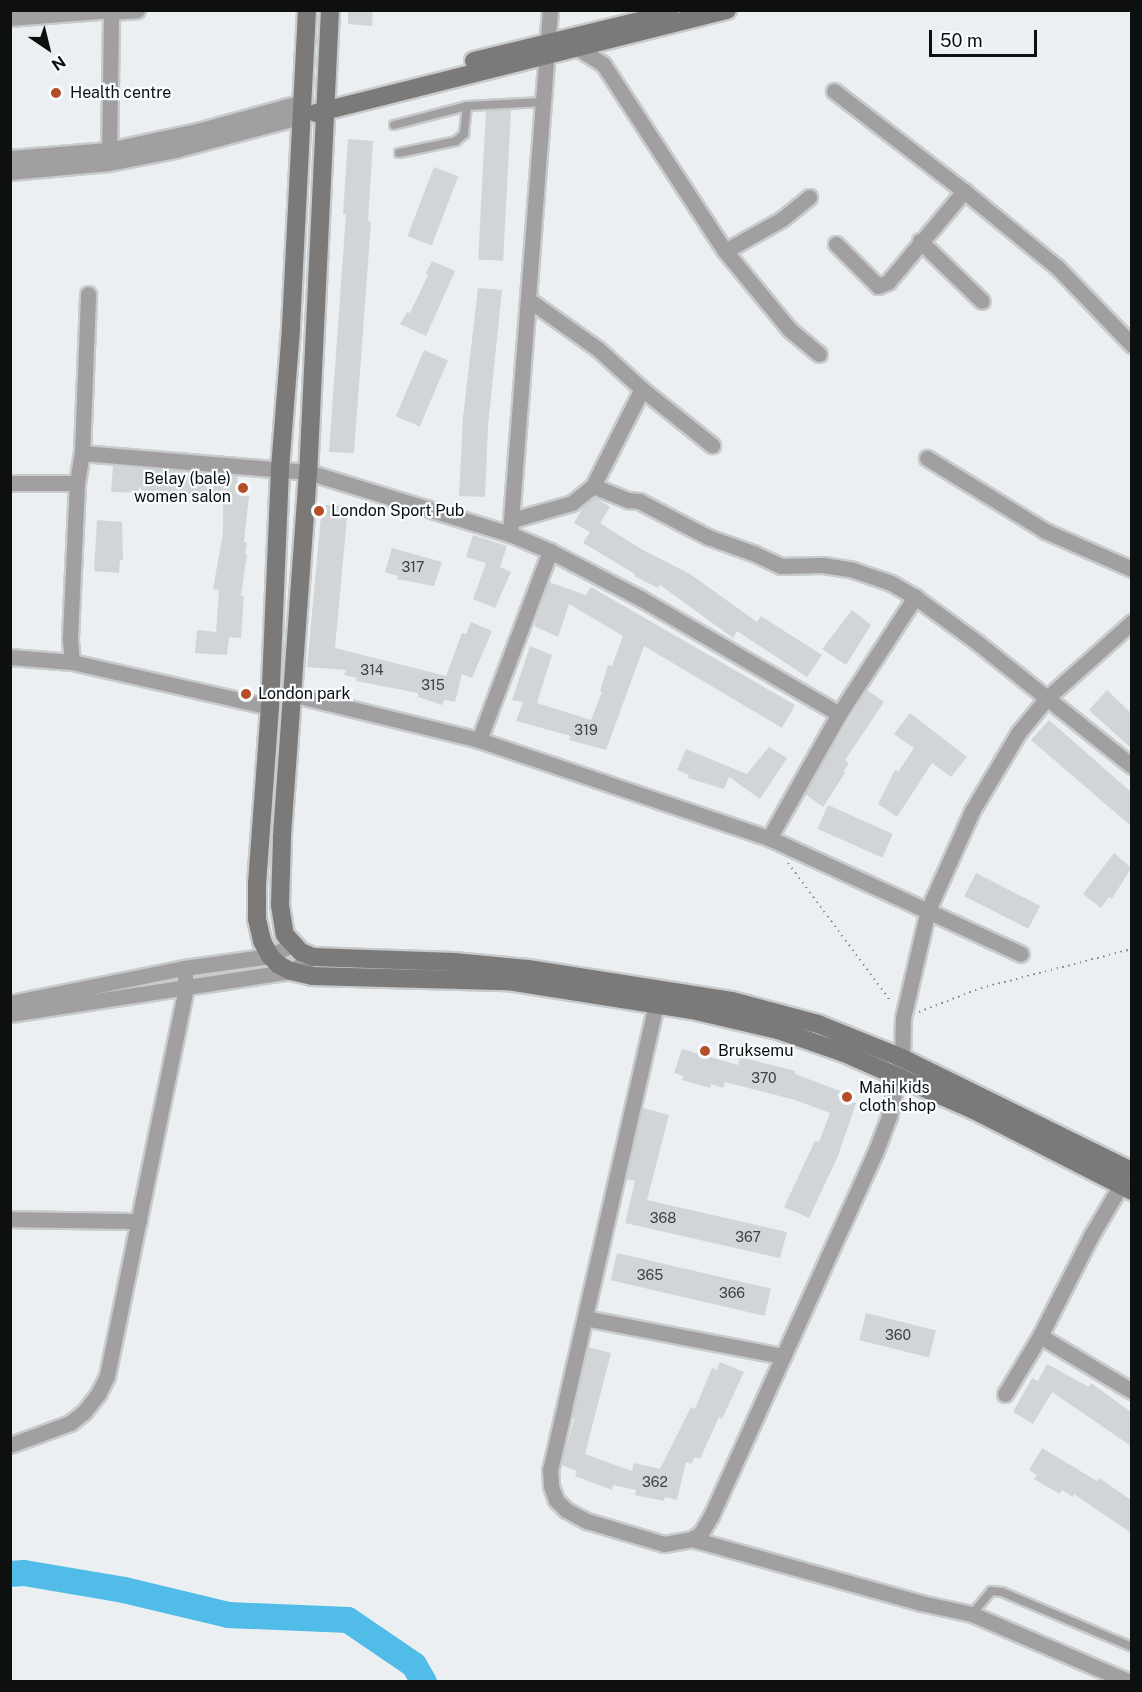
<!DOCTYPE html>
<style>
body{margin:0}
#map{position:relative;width:1142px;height:1692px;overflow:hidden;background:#ebeff1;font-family:"Public Sans",sans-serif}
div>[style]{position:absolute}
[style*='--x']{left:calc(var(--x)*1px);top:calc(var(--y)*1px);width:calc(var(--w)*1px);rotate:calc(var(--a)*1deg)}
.river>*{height:26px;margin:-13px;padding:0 13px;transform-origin:13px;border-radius:13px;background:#51bce8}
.building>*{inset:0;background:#d1d5d7;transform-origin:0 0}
.path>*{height:2px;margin-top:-1px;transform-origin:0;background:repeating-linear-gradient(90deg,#8a8d8e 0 1.5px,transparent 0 6px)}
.roads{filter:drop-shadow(2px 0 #c8cbcd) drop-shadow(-2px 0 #c8cbcd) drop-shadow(0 2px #c8cbcd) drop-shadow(0 -2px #c8cbcd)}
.lane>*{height:8px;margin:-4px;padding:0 4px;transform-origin:4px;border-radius:4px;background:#a19f9f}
.street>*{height:15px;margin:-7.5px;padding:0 7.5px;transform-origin:7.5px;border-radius:7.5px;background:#a19f9f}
.secondary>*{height:18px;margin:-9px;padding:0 9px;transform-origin:9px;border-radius:9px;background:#7c7a79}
.dots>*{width:16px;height:16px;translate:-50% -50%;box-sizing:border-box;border:3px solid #f8fcff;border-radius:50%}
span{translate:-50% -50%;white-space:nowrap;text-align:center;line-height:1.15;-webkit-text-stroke:4.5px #f8fcff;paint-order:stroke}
.number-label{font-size:14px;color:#3f4142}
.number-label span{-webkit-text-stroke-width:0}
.poi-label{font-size:16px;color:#0e1010}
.left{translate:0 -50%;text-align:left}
.right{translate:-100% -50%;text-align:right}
.frame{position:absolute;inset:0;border:12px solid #0e1010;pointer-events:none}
.north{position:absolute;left:18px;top:18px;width:60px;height:60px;-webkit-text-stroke:4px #f8fcff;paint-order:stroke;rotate:145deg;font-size:16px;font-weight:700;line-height:24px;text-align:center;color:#0e1010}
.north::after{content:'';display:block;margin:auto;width:21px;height:27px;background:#0e1010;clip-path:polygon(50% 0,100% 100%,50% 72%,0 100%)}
.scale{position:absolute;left:929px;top:30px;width:108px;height:27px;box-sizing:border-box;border:3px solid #0e1010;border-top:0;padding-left:8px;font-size:18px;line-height:21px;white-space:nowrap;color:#0e1010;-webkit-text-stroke:4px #f8fcff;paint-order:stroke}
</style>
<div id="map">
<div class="river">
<div style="--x:10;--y:1574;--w:14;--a:-4"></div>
<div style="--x:24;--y:1573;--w:101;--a:9.6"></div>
<div style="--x:124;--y:1590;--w:107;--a:13.5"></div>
<div style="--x:228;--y:1615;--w:120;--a:2.4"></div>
<div style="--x:348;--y:1620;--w:80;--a:34.3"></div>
<div style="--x:414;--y:1665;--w:20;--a:60"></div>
</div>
<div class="building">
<div style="clip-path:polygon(348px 10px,373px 10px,372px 26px,348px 24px)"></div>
<div style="left:511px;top:110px;width:151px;height:25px;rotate:93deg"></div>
<div style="clip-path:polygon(348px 139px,373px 141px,368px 221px,371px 222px,354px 453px,329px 452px,346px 214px,343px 214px)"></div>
<div style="left:434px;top:167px;width:26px;height:74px;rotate:21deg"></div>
<div style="clip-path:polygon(432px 261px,455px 271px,426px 336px,400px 324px,407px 312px,410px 313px,428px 275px,426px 273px)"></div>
<div style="clip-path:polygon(478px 288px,502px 290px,488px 426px,485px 497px,459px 496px,463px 417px)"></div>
<div style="left:424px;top:350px;width:26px;height:72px;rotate:23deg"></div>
<div style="clip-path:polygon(113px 466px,238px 476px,237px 494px,249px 496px,244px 542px,247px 543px,245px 554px,247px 554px,241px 596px,244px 596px,241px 638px,229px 637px,227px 655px,195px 653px,197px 630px,216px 632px,219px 590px,213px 589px,223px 533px,223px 495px,111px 492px)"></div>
<div style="clip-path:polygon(595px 497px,610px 507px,600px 523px,641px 549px,690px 574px,757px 622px,761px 616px,822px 655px,807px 677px,737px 631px,733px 638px,660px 585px,658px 588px,634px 576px,635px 574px,583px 543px,590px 532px,574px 523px,584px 506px)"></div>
<div style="clip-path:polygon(322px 505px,348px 506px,335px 648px,446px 676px,462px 633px,466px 634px,471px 622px,492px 631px,472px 678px,462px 674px,455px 702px,445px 700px,442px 705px,418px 697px,418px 693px,356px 681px,357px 678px,344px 675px,346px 670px,307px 667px)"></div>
<div style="clip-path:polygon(97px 520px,122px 522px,123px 560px,120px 560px,119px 573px,94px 571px)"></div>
<div style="clip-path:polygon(473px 535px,507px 546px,500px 567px,511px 572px,495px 608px,473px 599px,486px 563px,466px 557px)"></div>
<div style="clip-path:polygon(392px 548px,442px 562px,434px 586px,397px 579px,398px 576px,385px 572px)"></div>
<div style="clip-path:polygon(549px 582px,586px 595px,591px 587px,795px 705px,782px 728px,644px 646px,606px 750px,569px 740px,571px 736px,516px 721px,523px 702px,512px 700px,530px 646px,552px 655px,537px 703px,591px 720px,602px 692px,600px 691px,608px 665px,612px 666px,623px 636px,569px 604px,558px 637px,534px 626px)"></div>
<div style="clip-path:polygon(852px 610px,871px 625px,846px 665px,822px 649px)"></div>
<div style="clip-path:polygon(867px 690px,884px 702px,845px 760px,849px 763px,843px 772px,845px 773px,823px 807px,805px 794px)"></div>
<div style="clip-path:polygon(1107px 690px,1131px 713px,1131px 748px,1089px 710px)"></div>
<div style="clip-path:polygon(910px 713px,967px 757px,951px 777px,932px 763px,897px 817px,878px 804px,895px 770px,898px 772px,914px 748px,894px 734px)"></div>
<div style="clip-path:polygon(1049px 720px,1131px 792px,1131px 826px,1031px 740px)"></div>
<div style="clip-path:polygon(769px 747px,787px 758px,760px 799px,729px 777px,724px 789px,688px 778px,689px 775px,677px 770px,686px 749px,747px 774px)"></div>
<div style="left:828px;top:805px;width:71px;height:26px;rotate:24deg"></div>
<div style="clip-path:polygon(1114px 853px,1131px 868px,1112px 899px,1109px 897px,1101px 908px,1083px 894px)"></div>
<div style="left:976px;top:873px;width:72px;height:26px;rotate:27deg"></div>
<div style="clip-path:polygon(682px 1049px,738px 1065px,740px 1057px,795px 1071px,795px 1074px,840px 1091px,837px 1096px,856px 1103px,838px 1156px,809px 1218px,784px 1207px,815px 1141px,819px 1142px,830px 1113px,795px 1100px,725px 1082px,723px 1088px,711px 1084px,710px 1088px,682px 1080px,683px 1076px,674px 1073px)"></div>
<div style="clip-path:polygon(643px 1108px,669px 1115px,647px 1200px,787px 1232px,780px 1258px,625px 1223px,635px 1181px,626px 1179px)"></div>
<div style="left:617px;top:1253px;width:158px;height:28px;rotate:13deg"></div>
<div style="left:866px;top:1313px;width:72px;height:28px;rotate:14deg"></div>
<div style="clip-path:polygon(588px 1347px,611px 1353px,585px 1454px,632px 1471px,634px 1463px,660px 1469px,691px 1407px,695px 1409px,712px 1368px,717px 1370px,720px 1362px,744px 1372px,722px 1419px,719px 1417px,700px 1459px,695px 1457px,691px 1464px,686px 1462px,677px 1500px,665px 1497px,664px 1501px,635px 1495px,636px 1490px,613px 1485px,612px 1490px,575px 1476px,577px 1471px,561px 1465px,574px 1419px,572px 1418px)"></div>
<div style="clip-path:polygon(1047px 1364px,1089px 1387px,1091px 1383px,1131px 1412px,1131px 1446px,1052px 1392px,1033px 1424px,1013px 1412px,1032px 1378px,1038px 1381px)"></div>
<div style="clip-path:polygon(1042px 1448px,1097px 1481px,1099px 1478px,1131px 1500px,1131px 1533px,1074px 1494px,1073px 1497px,1062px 1490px,1060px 1494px,1034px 1479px,1037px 1475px,1029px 1470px)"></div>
</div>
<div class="path">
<div style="--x:788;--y:863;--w:174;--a:53.4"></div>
<div style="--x:919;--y:1012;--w:66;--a:-21.2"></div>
<div style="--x:981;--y:988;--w:156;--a:-14.5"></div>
</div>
<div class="roads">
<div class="lane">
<div style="--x:394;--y:125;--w:75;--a:-14.6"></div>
<div style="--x:467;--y:106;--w:76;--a:-3"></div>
<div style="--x:399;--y:153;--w:58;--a:-11.9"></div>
<div style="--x:456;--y:141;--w:11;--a:-41"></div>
<div style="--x:464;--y:134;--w:28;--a:-84"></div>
<div style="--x:972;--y:1614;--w:30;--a:-50"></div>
<div style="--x:991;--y:1591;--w:11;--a:5"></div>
<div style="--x:1002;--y:1592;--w:141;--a:22.9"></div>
</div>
<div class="street">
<div style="--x:550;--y:10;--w:526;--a:94.37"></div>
<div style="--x:510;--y:534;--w:43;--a:23"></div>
<div style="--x:550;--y:551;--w:102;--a:27.6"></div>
<div style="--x:640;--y:598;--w:230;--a:30.2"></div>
<div style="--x:839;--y:714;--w:142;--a:119.4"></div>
<div style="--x:10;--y:18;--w:101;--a:-4.5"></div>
<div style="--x:579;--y:49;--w:28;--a:32"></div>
<div style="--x:603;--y:64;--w:223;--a:56.9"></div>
<div style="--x:725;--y:251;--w:101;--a:50.6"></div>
<div style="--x:789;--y:329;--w:39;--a:40"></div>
<div style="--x:834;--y:91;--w:164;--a:37.6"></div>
<div style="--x:964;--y:191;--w:122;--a:39.3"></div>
<div style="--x:1058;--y:268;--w:107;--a:46.1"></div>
<div style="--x:10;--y:158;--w:98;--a:-4.7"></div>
<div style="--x:108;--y:150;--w:95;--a:-12.1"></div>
<div style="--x:201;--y:130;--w:106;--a:-15.4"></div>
<div style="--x:109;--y:160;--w:148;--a:-89.2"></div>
<div style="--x:111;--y:12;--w:26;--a:-4"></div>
<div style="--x:10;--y:172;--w:99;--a:-5.2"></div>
<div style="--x:109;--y:163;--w:67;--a:-11.1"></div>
<div style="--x:175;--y:150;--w:132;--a:-14.9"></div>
<div style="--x:920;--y:241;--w:86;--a:44.1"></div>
<div style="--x:836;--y:244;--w:59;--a:45"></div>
<div style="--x:878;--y:286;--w:11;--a:-22"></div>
<div style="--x:888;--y:282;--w:119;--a:-50.1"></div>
<div style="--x:725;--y:251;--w:65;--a:-29.3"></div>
<div style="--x:782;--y:219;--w:35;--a:-39"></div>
<div style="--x:529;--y:300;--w:85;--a:35.4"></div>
<div style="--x:598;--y:349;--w:59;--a:42.3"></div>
<div style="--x:642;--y:389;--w:109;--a:116.8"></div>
<div style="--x:642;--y:389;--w:90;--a:38.7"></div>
<div style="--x:82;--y:453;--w:159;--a:-87.8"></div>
<div style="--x:927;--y:458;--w:139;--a:31.7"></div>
<div style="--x:1045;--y:531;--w:95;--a:23.6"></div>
<div style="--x:10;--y:483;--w:67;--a:0"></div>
<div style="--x:77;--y:483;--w:30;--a:-81"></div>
<div style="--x:82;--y:453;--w:227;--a:4.8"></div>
<div style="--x:308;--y:472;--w:211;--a:17.1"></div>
<div style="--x:77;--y:483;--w:157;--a:92.6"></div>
<div style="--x:70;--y:640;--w:22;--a:85"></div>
<div style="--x:72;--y:662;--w:203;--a:12.8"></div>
<div style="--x:512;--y:520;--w:62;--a:-15.8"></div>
<div style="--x:572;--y:503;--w:27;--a:-39"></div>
<div style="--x:593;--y:486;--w:38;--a:22"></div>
<div style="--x:628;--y:500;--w:11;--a:5"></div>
<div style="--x:639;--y:501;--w:78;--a:27.6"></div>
<div style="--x:708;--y:537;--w:48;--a:19.6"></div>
<div style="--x:753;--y:553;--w:31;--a:25"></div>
<div style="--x:781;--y:566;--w:42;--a:-1.4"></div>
<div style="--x:823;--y:565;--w:30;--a:9"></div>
<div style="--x:853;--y:570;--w:40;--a:18.9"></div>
<div style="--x:891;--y:583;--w:28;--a:30"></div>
<div style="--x:915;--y:597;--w:78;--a:36.1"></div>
<div style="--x:978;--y:643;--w:197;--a:38.6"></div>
<div style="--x:10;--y:657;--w:62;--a:4.6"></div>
<div style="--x:291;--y:694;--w:194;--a:13.7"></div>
<div style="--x:479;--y:740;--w:306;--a:18.7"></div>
<div style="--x:769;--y:838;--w:277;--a:24.7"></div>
<div style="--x:839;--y:714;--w:140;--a:-57"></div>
<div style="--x:479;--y:740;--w:202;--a:-69.4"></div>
<div style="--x:10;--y:1003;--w:177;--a:-11.4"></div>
<div style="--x:184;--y:968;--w:87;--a:-7.9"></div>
<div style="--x:270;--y:956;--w:25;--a:-27"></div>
<div style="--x:656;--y:1004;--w:478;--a:102.8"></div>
<div style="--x:550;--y:1470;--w:16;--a:86"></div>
<div style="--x:551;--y:1486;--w:15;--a:70"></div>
<div style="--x:556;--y:1500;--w:14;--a:45"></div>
<div style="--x:566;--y:1510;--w:24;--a:28"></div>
<div style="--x:587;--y:1521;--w:80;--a:16.6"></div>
<div style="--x:664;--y:1544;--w:28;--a:-10"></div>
<div style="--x:692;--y:1539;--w:11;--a:-34"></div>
<div style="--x:701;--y:1533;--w:20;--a:-60"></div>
<div style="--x:711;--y:1516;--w:398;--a:-65.7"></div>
<div style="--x:875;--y:1153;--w:40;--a:-69"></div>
<div style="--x:889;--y:1116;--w:59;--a:-77.4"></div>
<div style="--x:902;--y:1058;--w:40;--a:-88.6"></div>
<div style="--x:903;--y:1018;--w:111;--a:-77"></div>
<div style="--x:928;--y:910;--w:108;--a:-66"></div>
<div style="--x:972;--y:811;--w:92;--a:-59.3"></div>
<div style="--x:1019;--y:732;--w:44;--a:-50.5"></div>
<div style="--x:1047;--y:698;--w:114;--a:-41.8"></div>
<div style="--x:10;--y:1014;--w:284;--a:-8.7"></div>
<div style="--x:291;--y:971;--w:26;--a:-32"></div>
<div style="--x:10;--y:1219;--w:129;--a:0.9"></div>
<div style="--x:585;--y:1318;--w:202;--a:10.9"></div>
<div style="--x:1040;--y:1336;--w:107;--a:30.9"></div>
<div style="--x:1005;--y:1394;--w:68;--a:-58.9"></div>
<div style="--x:1040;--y:1336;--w:114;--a:-63"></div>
<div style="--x:1092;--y:1234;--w:57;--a:-59.4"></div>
<div style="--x:10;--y:1445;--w:64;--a:-20.1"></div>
<div style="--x:70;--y:1423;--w:18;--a:-38"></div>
<div style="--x:84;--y:1412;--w:23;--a:-52"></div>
<div style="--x:98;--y:1394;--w:20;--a:-63"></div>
<div style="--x:107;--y:1376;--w:398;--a:-78.5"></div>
<div style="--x:186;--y:986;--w:18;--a:-96"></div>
<div style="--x:692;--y:1539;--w:238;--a:15.6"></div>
<div style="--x:921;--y:1603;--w:52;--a:12.2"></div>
<div style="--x:972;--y:1614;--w:172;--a:23.3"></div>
</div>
<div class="secondary">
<div style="--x:307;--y:10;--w:319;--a:92.9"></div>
<div style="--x:291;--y:329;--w:141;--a:94.5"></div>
<div style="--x:280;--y:470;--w:237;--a:92.4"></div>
<div style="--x:270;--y:707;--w:177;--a:94.2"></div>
<div style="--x:257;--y:884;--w:35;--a:90"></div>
<div style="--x:257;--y:919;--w:23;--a:77"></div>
<div style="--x:262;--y:941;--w:17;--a:62"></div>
<div style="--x:270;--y:956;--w:13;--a:45"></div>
<div style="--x:279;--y:965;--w:13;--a:27"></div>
<div style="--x:291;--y:971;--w:22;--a:13"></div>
<div style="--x:312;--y:976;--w:196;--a:1.5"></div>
<div style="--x:508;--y:981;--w:186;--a:9"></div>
<div style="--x:692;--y:1010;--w:88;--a:13.1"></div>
<div style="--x:778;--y:1030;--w:70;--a:19.2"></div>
<div style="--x:844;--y:1053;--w:142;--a:23.7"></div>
<div style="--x:974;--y:1110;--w:178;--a:27.1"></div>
<div style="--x:330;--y:10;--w:463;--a:92.7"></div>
<div style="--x:308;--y:472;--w:367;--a:94.1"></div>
<div style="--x:282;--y:838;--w:67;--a:91.7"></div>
<div style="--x:280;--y:905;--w:30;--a:81"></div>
<div style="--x:285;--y:935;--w:23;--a:47"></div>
<div style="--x:301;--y:952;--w:13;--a:23"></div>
<div style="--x:313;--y:957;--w:141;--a:2"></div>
<div style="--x:454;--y:962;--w:74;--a:5.4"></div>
<div style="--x:528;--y:969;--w:206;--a:8.9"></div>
<div style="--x:732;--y:1001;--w:89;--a:15"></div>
<div style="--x:818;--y:1024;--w:91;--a:22"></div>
<div style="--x:902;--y:1058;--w:256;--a:26.2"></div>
<div style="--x:474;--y:61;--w:201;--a:-13.6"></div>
<div style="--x:316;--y:113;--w:424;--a:-14.1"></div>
</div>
</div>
<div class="dots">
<div style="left:56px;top:93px;background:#b54d28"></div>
<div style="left:243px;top:488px;background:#b54d28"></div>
<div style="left:319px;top:511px;background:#b54d28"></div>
<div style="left:246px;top:694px;background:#b54d28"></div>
<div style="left:705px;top:1051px;background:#b54d28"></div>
<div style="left:847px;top:1097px;background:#b54d28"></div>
</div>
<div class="number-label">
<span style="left:413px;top:567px">317</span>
<span style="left:372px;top:670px">314</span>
<span style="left:433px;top:685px">315</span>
<span style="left:586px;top:730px">319</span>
<span style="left:764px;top:1078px">370</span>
<span style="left:663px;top:1218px">368</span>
<span style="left:748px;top:1237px">367</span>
<span style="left:650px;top:1275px">365</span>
<span style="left:732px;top:1293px">366</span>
<span style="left:898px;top:1335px">360</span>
<span style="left:655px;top:1482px">362</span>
</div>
<div class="poi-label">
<span class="left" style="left:70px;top:93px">Health centre</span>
<span class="right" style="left:231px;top:488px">Belay (bale)<br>women salon</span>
<span class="left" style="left:331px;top:511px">London Sport Pub</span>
<span class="left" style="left:258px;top:694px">London park</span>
<span class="left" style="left:718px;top:1051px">Bruksemu</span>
<span class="left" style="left:859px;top:1097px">Mahi kids<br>cloth shop</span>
</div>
<div class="frame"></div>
<div class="north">N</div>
<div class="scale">50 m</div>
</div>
